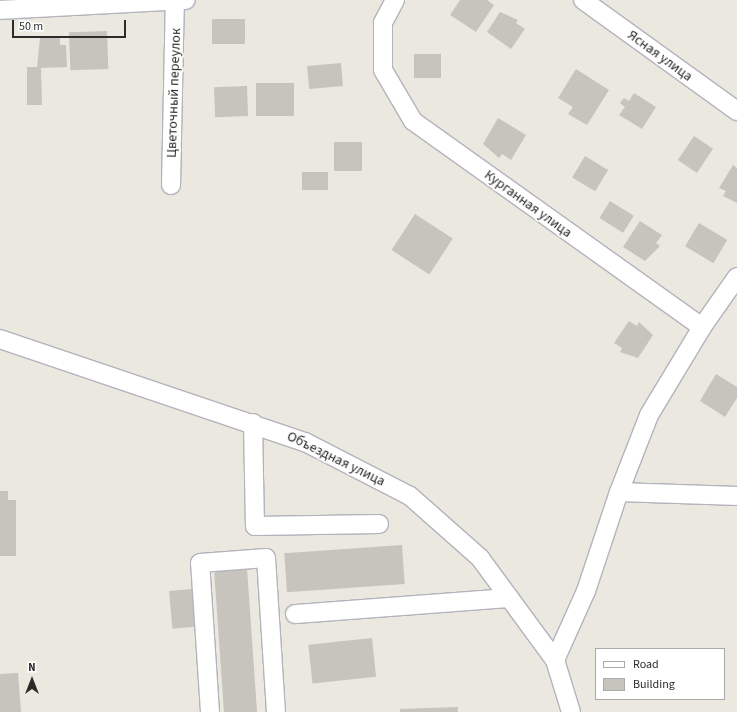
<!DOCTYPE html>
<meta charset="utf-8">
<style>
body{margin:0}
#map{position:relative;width:737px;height:712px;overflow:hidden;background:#ebe8df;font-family:"Source Sans 3",sans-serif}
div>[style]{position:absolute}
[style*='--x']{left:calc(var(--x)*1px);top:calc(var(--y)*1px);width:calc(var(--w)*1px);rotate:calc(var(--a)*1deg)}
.building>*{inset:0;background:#c7c4be;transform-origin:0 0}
.roads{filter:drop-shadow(1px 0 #b3b3bd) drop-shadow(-1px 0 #b3b3bd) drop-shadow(0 1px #b3b3bd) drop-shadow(0 -1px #b3b3bd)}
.minor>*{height:18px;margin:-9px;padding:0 9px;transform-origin:9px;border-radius:9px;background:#fff}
span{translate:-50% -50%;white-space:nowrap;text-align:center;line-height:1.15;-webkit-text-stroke:3.5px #fff;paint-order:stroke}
.street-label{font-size:14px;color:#2b2b2b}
.legend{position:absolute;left:595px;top:648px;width:130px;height:52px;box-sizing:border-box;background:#fff;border:1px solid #aaa;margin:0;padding:5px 7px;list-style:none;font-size:12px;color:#2b2b2b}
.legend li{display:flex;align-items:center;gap:8px;height:20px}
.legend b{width:20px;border:1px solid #aaa}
.north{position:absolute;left:12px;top:660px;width:40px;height:40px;-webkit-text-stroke:3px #fff;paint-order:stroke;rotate:0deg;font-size:11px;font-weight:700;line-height:16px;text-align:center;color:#2b2b2b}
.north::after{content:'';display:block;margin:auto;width:14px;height:18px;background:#2b2b2b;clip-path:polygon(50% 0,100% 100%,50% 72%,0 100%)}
.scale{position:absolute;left:12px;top:20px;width:114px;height:18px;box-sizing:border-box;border:2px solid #2b2b2b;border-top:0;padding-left:5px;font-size:12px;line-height:14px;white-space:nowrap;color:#2b2b2b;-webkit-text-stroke:3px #fff;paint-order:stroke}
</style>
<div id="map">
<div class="building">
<div style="clip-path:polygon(460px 0,487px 0,494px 5px,476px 32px,450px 15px)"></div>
<div style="clip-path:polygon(500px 12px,518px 20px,516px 23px,525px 29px,511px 49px,487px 32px)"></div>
<div style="left:212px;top:19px;width:33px;height:25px"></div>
<div style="left:107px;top:31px;width:38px;height:38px;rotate:88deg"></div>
<div style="clip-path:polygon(40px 38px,60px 38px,60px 45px,66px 45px,67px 67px,41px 68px,42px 105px,27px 105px,27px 67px,37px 67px)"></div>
<div style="left:414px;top:54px;width:27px;height:24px"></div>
<div style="left:341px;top:63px;width:23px;height:34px;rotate:85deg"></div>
<div style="clip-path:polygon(576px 69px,609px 90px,587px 125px,568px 114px,573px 107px,558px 98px)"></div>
<div style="left:294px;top:83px;width:33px;height:38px;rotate:90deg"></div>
<div style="left:247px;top:86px;width:30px;height:33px;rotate:88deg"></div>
<div style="clip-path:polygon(634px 93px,656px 107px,642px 129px,619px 115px,625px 107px,620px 103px,624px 98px,629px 101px)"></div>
<div style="clip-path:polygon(498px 118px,526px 135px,511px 160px,502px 154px,499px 158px,483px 144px)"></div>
<div style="left:694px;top:136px;width:23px;height:29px;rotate:34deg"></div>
<div style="left:334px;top:142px;width:28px;height:29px"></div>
<div style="left:585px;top:156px;width:27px;height:25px;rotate:31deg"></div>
<div style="clip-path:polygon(733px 165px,737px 168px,737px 203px,723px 196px,726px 191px,719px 188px)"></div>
<div style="left:302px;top:172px;width:26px;height:18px"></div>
<div style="left:610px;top:201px;width:28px;height:20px;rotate:32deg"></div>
<div style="left:415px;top:214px;width:45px;height:43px;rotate:33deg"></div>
<div style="clip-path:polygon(640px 221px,662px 235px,656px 243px,660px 246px,645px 261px,623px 247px)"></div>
<div style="left:699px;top:223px;width:33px;height:27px;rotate:31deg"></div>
<div style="clip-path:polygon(629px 321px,637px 326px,639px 322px,653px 335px,638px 358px,620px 352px,622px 348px,614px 343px)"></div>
<div style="clip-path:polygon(716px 374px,737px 387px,737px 398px,725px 417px,700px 401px)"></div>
<div style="clip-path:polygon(0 491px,8px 491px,8px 500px,16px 500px,16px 556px,0 556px)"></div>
<div style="left:402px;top:545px;width:39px;height:118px;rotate:86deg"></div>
<div style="left:247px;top:568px;width:144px;height:33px;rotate:86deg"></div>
<div style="left:192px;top:589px;width:38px;height:23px;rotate:85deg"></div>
<div style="left:372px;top:638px;width:39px;height:64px;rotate:84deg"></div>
<div style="clip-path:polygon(18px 673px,21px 712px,0 712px,0 674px)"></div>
<div style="clip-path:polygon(458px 707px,458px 712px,400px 712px,400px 709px)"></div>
</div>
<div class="roads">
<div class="minor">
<div style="--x:395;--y:0;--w:26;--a:118"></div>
<div style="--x:383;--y:23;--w:47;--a:90"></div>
<div style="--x:383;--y:70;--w:59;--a:59.5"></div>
<div style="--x:413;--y:121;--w:355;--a:35.5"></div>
<div style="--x:702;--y:327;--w:61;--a:-55"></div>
<div style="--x:583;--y:0;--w:190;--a:35.8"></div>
<div style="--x:0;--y:10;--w:186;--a:-3.1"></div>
<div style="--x:171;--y:185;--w:184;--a:-88.8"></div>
<div style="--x:0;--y:339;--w:322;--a:18.7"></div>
<div style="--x:305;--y:442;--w:118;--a:27.2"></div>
<div style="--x:410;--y:496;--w:94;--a:41.5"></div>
<div style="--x:480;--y:558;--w:127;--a:53.7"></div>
<div style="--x:555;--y:660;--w:54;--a:72.9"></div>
<div style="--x:253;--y:423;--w:103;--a:88.9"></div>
<div style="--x:255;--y:526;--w:124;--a:-0.9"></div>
<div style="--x:619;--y:492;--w:83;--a:-68.7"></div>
<div style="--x:649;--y:415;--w:103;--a:-58.9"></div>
<div style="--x:295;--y:614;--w:215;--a:-4.3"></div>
<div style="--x:555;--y:660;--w:76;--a:-65.8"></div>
<div style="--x:586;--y:591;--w:104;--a:-71.6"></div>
<div style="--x:619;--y:492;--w:118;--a:1.9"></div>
<div style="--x:210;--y:712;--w:149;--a:-93.8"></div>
<div style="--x:200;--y:563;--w:66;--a:-4.3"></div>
<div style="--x:266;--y:558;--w:154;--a:86.3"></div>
</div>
</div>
<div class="street-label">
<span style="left:660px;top:56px;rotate:36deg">Ясная улица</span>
<span style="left:174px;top:93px;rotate:-88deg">Цветочный переулок</span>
<span style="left:528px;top:204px;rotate:36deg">Курганная улица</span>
<span style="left:336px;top:459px;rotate:26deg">Объездная улица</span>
</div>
<ul class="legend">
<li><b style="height:5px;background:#fff"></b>Road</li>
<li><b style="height:11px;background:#c7c4be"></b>Building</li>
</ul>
<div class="north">N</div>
<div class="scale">50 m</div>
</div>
